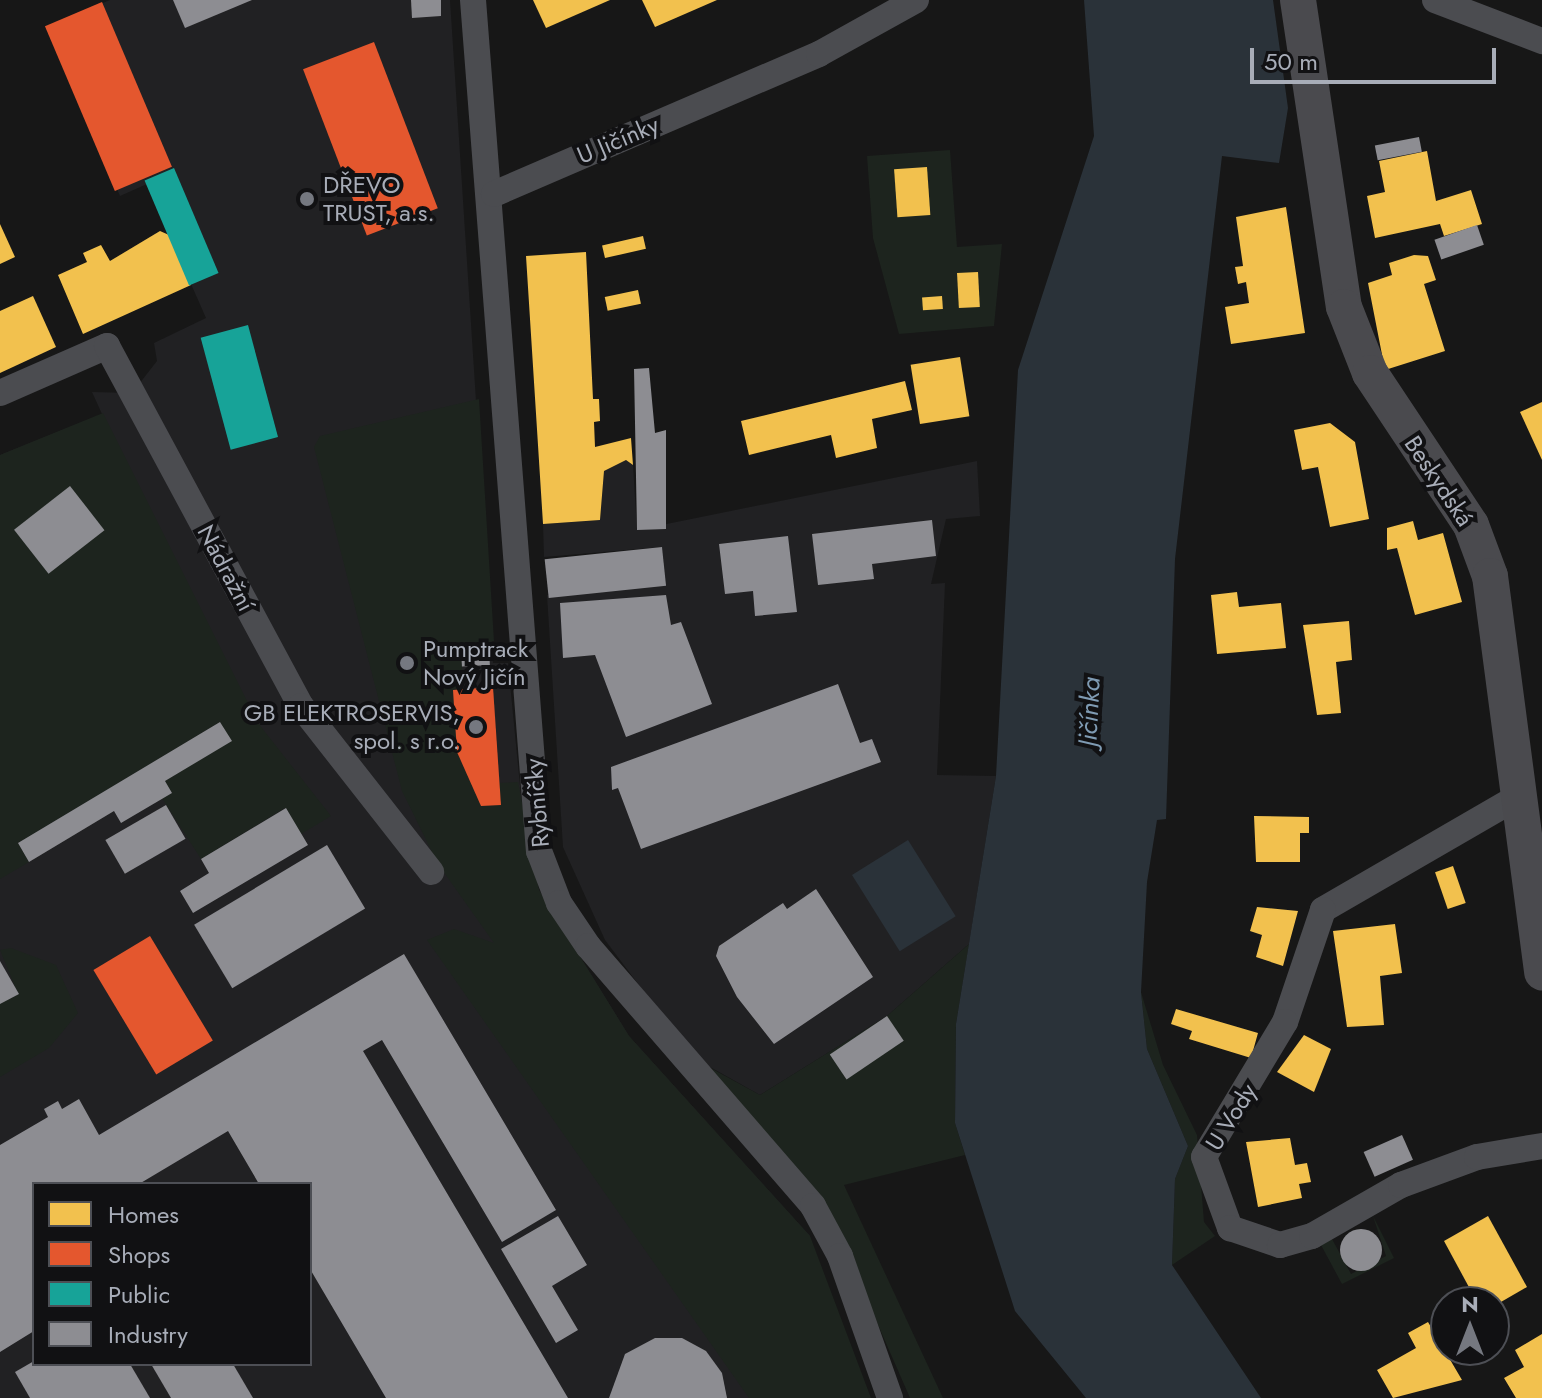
<!DOCTYPE html>
<meta charset="utf-8">
<style>
body{margin:0}
#map{position:relative;width:1542px;height:1398px;overflow:hidden;background:#171717;font-family:Jost,sans-serif}
div>[style]{position:absolute}
[style*='--x']{left:calc(var(--x)*1px);top:calc(var(--y)*1px);width:calc(var(--w)*1px);rotate:calc(var(--a)*1deg)}
.built>*{inset:0;background:#212123}
.green>*{inset:0;background:#1d241e}
.water>*{inset:0;background:#2a3239;transform-origin:0 0}
.homes>*{inset:0;background:#f2c14e;transform-origin:0 0}
.shops>*{inset:0;background:#e4572e;transform-origin:0 0}
.public>*{inset:0;background:#17a398;transform-origin:0 0}
.industry>*{inset:0;background:#8d8d92;transform-origin:0 0}
.round{border-radius:50%}
.street>*{height:26px;margin:-13px;padding:0 13px;transform-origin:13px;border-radius:13px;background:#4b4c50}
.secondary>*{height:36px;margin:-18px;padding:0 18px;transform-origin:18px;border-radius:18px;background:#4a4a4e}
.dots>*{width:22px;height:22px;translate:-50% -50%;box-sizing:border-box;border:4px solid #111113;border-radius:50%}
span{translate:-50% -50%;white-space:nowrap;text-align:center;line-height:1.15;-webkit-text-stroke:8px #111113;paint-order:stroke}
.street-label{font-size:24px;color:#a8adb8}
.poi-label{font-size:24px;color:#a8adb8}
.left{translate:0 -50%;text-align:left}
.right{translate:-100% -50%;text-align:right}
.water-label{font-size:26px;color:#7f9bb3;font-style:italic}
.legend{position:absolute;left:32px;top:1182px;width:280px;height:184px;box-sizing:border-box;background:#111113;border:2px solid #4d4f55;margin:0;padding:10px 14px;list-style:none;font-size:24px;color:#a8adb8}
.legend li{display:flex;align-items:center;gap:16px;height:40px}
.legend b{width:40px;border:2px solid #4d4f55}
.north{position:absolute;left:1430px;top:1286px;width:80px;height:80px;box-sizing:border-box;background:#111113;border:2px solid #4d4f55;border-radius:50%;rotate:0deg;font-size:22px;font-weight:700;line-height:32px;text-align:center;color:#a8adb8}
.north::after{content:'';display:block;margin:auto;width:28px;height:36px;background:#757880;clip-path:polygon(50% 0,100% 100%,50% 72%,0 100%)}
.scale{position:absolute;left:1250px;top:48px;width:246px;height:36px;box-sizing:border-box;border:4px solid #a8adb8;border-top:0;padding-left:10px;font-size:24px;line-height:28px;white-space:nowrap;color:#a8adb8;-webkit-text-stroke:6px #111113;paint-order:stroke}
</style>
<div id="map">
<div class="built">
<div style="clip-path:polygon(evenodd,110px 0,450px 0,493px 663px,508px 663px,526px 847px,539px 890px,629px 1036px,810px 1236px,836px 1398px,0 1398px,0 455px,102px 414px,92px 392px,132px 393px,157px 361px,154px 343px,206px 318px,147px 184px,120px 196px,46px 27px,110px 0,34px 1184px,310px 1184px,310px 1364px,34px 1364px,34px 1184px)"></div>
<div style="clip-path:polygon(626px 460px,633px 465px,637px 530px,977px 461px,980px 516px,946px 519px,931px 584px,945px 583px,937px 775px,996px 776px,969px 944px,887px 1016px,760px 1095px,694px 1058px,605px 940px,563px 847px,547px 595px,666px 585px,662px 547px,544px 557px,543px 524px,600px 520px,604px 471px)"></div>
</div>
<div class="green">
<div style="clip-path:polygon(950px 150px,957px 247px,1002px 244px,994px 326px,899px 334px,873px 238px,867px 156px)"></div>
<div style="clip-path:polygon(479px 399px,494px 641px,452px 651px,461px 651px,463px 689px,453px 690px,457px 752px,481px 806px,500px 805px,499px 783px,518px 782px,539px 890px,629px 1036px,810px 1236px,871px 1398px,749px 1398px,427px 940px,454px 929px,494px 943px,438px 864px,402px 791px,314px 447px,320px 436px)"></div>
<div style="clip-path:polygon(103px 413px,258px 723px,331px 816px,301px 834px,285px 808px,201px 859px,162px 798px,172px 793px,165px 781px,231px 741px,220px 722px,18px 843px,29px 862px,0 879px,0 455px)"></div>
<div style="clip-path:polygon(969px 944px,956px 1024px,955px 1123px,965px 1155px,844px 1185px,943px 1398px,910px 1398px,824px 1201px,694px 1059px,760px 1095px,887px 1016px)"></div>
<div style="clip-path:polygon(11px 948px,56px 965px,78px 1013px,49px 1048px,0 1077px,0 1004px,18px 994px,0 950px)"></div>
<div style="clip-path:polygon(1141px 992px,1163px 1065px,1197px 1135px,1204px 1222px,1215px 1236px,1172px 1265px,1175px 1179px,1188px 1146px,1147px 1049px)"></div>
<div style="clip-path:polygon(1373px 1216px,1394px 1258px,1342px 1284px,1321px 1245px,1332px 1239px,1351px 1274px,1386px 1256px)"></div>
</div>
<div class="water">
<div style="clip-path:polygon(1084px 0,1273px 0,1288px 108px,1279px 163px,1222px 156px,1175px 559px,1166px 819px,1157px 820px,1147px 882px,1141px 992px,1147px 1049px,1188px 1146px,1175px 1179px,1172px 1265px,1261px 1398px,1086px 1398px,1015px 1311px,955px 1123px,956px 1024px,996px 776px,1018px 370px,1094px 136px)"></div>
<div style="left:908px;top:840px;width:90px;height:66px;rotate:58deg"></div>
</div>
<div class="homes">
<div style="clip-path:polygon(533px 0,610px 0,546px 28px)"></div>
<div style="clip-path:polygon(642px 0,717px 0,655px 27px)"></div>
<div style="clip-path:polygon(1427px 151px,1436px 201px,1471px 190px,1482px 224px,1444px 236px,1440px 224px,1375px 238px,1367px 196px,1385px 192px,1379px 161px)"></div>
<div style="left:927px;top:167px;width:48px;height:33px;rotate:86deg"></div>
<div style="clip-path:polygon(1286px 207px,1305px 333px,1231px 344px,1225px 307px,1249px 303px,1246px 282px,1238px 284px,1235px 267px,1243px 266px,1236px 217px)"></div>
<div style="clip-path:polygon(0 224px,15px 257px,0 264px)"></div>
<div style="clip-path:polygon(160px 231px,169px 235px,191px 285px,83px 334px,58px 275px,87px 262px,83px 253px,101px 245px,110px 261px)"></div>
<div style="left:643px;top:236px;width:13px;height:42px;rotate:77deg"></div>
<div style="clip-path:polygon(586px 252px,593px 399px,599px 399px,600px 421px,594px 422px,595px 447px,631px 438px,633px 465px,626px 460px,604px 471px,600px 520px,543px 524px,526px 256px)"></div>
<div style="clip-path:polygon(1414px 255px,1428px 256px,1436px 280px,1424px 284px,1445px 351px,1385px 370px,1368px 283px,1392px 275px,1389px 263px)"></div>
<div style="left:978px;top:272px;width:35px;height:21px;rotate:87deg"></div>
<div style="left:638px;top:290px;width:14px;height:34px;rotate:78deg"></div>
<div style="clip-path:polygon(33px 296px,56px 347px,0 373px,0 311px)"></div>
<div style="left:942px;top:296px;width:13px;height:20px;rotate:86deg"></div>
<div style="left:960px;top:357px;width:60px;height:50px;rotate:81deg"></div>
<div style="clip-path:polygon(905px 381px,912px 410px,872px 419px,877px 448px,836px 458px,831px 435px,749px 455px,741px 421px)"></div>
<div style="clip-path:polygon(1542px 402px,1542px 460px,1520px 412px)"></div>
<div style="clip-path:polygon(1330px 423px,1355px 442px,1369px 519px,1330px 527px,1318px 467px,1302px 470px,1294px 430px)"></div>
<div style="clip-path:polygon(1413px 521px,1418px 540px,1443px 533px,1462px 602px,1415px 615px,1397px 548px,1387px 550px,1387px 528px)"></div>
<div style="clip-path:polygon(1237px 592px,1239px 607px,1281px 603px,1286px 648px,1217px 654px,1211px 595px)"></div>
<div style="clip-path:polygon(1349px 621px,1352px 660px,1336px 662px,1341px 713px,1317px 715px,1303px 625px)"></div>
<div style="clip-path:polygon(1254px 816px,1309px 817px,1309px 833px,1300px 833px,1300px 862px,1256px 862px)"></div>
<div style="left:1453px;top:866px;width:39px;height:19px;rotate:71deg"></div>
<div style="clip-path:polygon(1257px 907px,1298px 911px,1283px 966px,1256px 957px,1262px 935px,1250px 931px)"></div>
<div style="clip-path:polygon(1395px 924px,1402px 973px,1380px 976px,1384px 1025px,1347px 1027px,1333px 931px)"></div>
<div style="clip-path:polygon(1176px 1009px,1258px 1033px,1251px 1058px,1189px 1039px,1192px 1031px,1171px 1024px)"></div>
<div style="clip-path:polygon(1304px 1035px,1331px 1049px,1314px 1092px,1277px 1072px)"></div>
<div style="clip-path:polygon(1290px 1138px,1295px 1165px,1307px 1163px,1311px 1182px,1299px 1184px,1302px 1198px,1258px 1207px,1246px 1142px)"></div>
<div style="clip-path:polygon(1488px 1216px,1527px 1287px,1494px 1306px,1477px 1302px,1444px 1241px)"></div>
<div style="clip-path:polygon(1428px 1322px,1462px 1380px,1393px 1398px,1377px 1370px,1416px 1348px,1408px 1333px)"></div>
<div style="clip-path:polygon(1542px 1334px,1542px 1398px,1516px 1398px,1504px 1378px,1524px 1367px,1515px 1350px)"></div>
</div>
<div class="shops">
<div style="left:102px;top:2px;width:179px;height:62px;rotate:67deg"></div>
<div style="left:374px;top:42px;width:178px;height:76px;rotate:69deg"></div>
<div style="clip-path:polygon(493px 687px,501px 805px,481px 806px,457px 752px,453px 690px)"></div>
<div style="left:150px;top:936px;width:122px;height:66px;rotate:59deg"></div>
</div>
<div class="public">
<div style="left:174px;top:168px;width:114px;height:32px;rotate:67deg"></div>
<div style="left:248px;top:325px;width:116px;height:49px;rotate:75deg"></div>
</div>
<div class="industry">
<div style="clip-path:polygon(173px 0,252px 0,185px 28px)"></div>
<div style="clip-path:polygon(411px 0,441px 0,441px 16px,412px 18px)"></div>
<div style="left:1419px;top:137px;width:15px;height:45px;rotate:79deg"></div>
<div style="left:1477px;top:225px;width:21px;height:45px;rotate:71deg"></div>
<div style="clip-path:polygon(649px 368px,655px 433px,666px 430px,666px 529px,637px 530px,634px 369px)"></div>
<div style="left:70px;top:486px;width:56px;height:71px;rotate:52deg"></div>
<div style="clip-path:polygon(932px 520px,936px 556px,872px 564px,874px 579px,818px 585px,812px 534px)"></div>
<div style="clip-path:polygon(788px 536px,797px 612px,755px 616px,753px 591px,725px 594px,719px 544px)"></div>
<div style="left:662px;top:547px;width:39px;height:118px;rotate:84deg"></div>
<div style="clip-path:polygon(666px 595px,671px 625px,681px 622px,712px 704px,626px 737px,595px 655px,563px 658px,560px 603px)"></div>
<div style="left:489px;top:648px;width:17px;height:28px;rotate:87deg"></div>
<div style="clip-path:polygon(838px 684px,860px 743px,872px 739px,881px 762px,641px 849px,618px 788px,612px 790px,611px 767px)"></div>
<div style="clip-path:polygon(220px 722px,232px 741px,165px 781px,172px 793px,121px 823px,114px 811px,29px 862px,18px 843px)"></div>
<div style="left:166px;top:805px;width:39px;height:70px;rotate:60deg"></div>
<div style="clip-path:polygon(286px 808px,308px 845px,193px 913px,180px 891px,209px 873px,201px 859px)"></div>
<div style="left:327px;top:845px;width:74px;height:155px;rotate:59deg"></div>
<div style="clip-path:polygon(816px 889px,873px 977px,774px 1044px,737px 997px,716px 956px,719px 946px,783px 903px,787px 909px)"></div>
<div style="clip-path:polygon(404px 954px,556px 1210px,502px 1242px,382px 1040px,363px 1051px,568px 1398px,386px 1398px,310px 1269px,310px 1184px,259px 1184px,228px 1131px,139px 1184px,34px 1184px,34px 1331px,0 1352px,0 1145px,48px 1117px,44px 1109px,58px 1101px,62px 1109px,79px 1099px,99px 1135px)"></div>
<div style="clip-path:polygon(0 961px,19px 994px,0 1004px)"></div>
<div style="left:887px;top:1016px;width:30px;height:69px;rotate:56deg"></div>
<div style="left:1402px;top:1135px;width:27px;height:42px;rotate:66deg"></div>
<div style="clip-path:polygon(558px 1216px,587px 1265px,552px 1286px,578px 1330px,556px 1343px,501px 1249px)"></div>
<div class="round" style="left:1340px;top:1229px;width:42px;height:42px"></div>
<div style="clip-path:polygon(655px 1338px,682px 1338px,706px 1351px,722px 1373px,727px 1398px,609px 1398px,625px 1354px)"></div>
<div style="clip-path:polygon(34px 1361px,130px 1364px,150px 1398px,30px 1398px,15px 1372px)"></div>
<div style="clip-path:polygon(151px 1364px,233px 1364px,253px 1398px,171px 1398px)"></div>
</div>
<div class="street">
<div style="--x:473;--y:0;--w:854;--a:85.57"></div>
<div style="--x:539;--y:851;--w:56;--a:69"></div>
<div style="--x:559;--y:903;--w:52;--a:56"></div>
<div style="--x:588;--y:946;--w:344;--a:49.1"></div>
<div style="--x:813;--y:1206;--w:57;--a:61.6"></div>
<div style="--x:840;--y:1256;--w:151;--a:70.6"></div>
<div style="--x:1435;--y:0;--w:115;--a:21"></div>
<div style="--x:494;--y:194;--w:354;--a:-23.3"></div>
<div style="--x:819;--y:54;--w:111;--a:-29.1"></div>
<div style="--x:0;--y:393;--w:117;--a:-23.7"></div>
<div style="--x:107;--y:346;--w:409;--a:61.7"></div>
<div style="--x:301;--y:706;--w:211;--a:51.9"></div>
<div style="--x:1521;--y:795;--w:229;--a:149.9"></div>
<div style="--x:1323;--y:910;--w:118;--a:108.7"></div>
<div style="--x:1285;--y:1022;--w:157;--a:121"></div>
<div style="--x:1204;--y:1157;--w:76;--a:69.9"></div>
<div style="--x:1230;--y:1228;--w:53;--a:18.8"></div>
<div style="--x:1280;--y:1245;--w:33;--a:-16"></div>
<div style="--x:1312;--y:1236;--w:103;--a:-29.8"></div>
<div style="--x:1401;--y:1185;--w:81;--a:-20.2"></div>
<div style="--x:1477;--y:1157;--w:66;--a:-9.6"></div>
</div>
<div class="secondary">
<div style="--x:1298;--y:0;--w:310;--a:81.5"></div>
<div style="--x:1344;--y:307;--w:71;--a:68.5"></div>
<div style="--x:1370;--y:373;--w:182;--a:56.4"></div>
<div style="--x:1471;--y:525;--w:54;--a:69.6"></div>
<div style="--x:1490;--y:576;--w:400;--a:82.5"></div>
</div>
<div class="dots">
<div style="left:307px;top:199px;background:#757880"></div>
<div style="left:407px;top:663px;background:#757880"></div>
<div style="left:476px;top:727px;background:#757880"></div>
</div>
<div class="street-label">
<span style="left:618px;top:140px;rotate:-23deg">U Jičínky</span>
<span style="left:1439px;top:481px;rotate:56deg">Beskydská</span>
<span style="left:226px;top:568px;rotate:62deg">Nádražní</span>
<span style="left:537px;top:803px;rotate:-95deg">Rybníčky</span>
<span style="left:1231px;top:1117px;rotate:-58deg">U Vody</span>
</div>
<div class="poi-label">
<span class="left" style="left:323px;top:199px">DŘEVO<br>TRUST, a.s.</span>
<span class="left" style="left:423px;top:663px">Pumptrack<br>Nový Jičín</span>
<span class="right" style="left:460px;top:727px">GB ELEKTROSERVIS,<br>spol. s r.o.</span>
</div>
<div class="water-label">
<span style="left:1090px;top:712px;rotate:-87deg">Jičínka</span>
</div>
<ul class="legend">
<li><b style="height:22px;background:#f2c14e"></b>Homes</li>
<li><b style="height:22px;background:#e4572e"></b>Shops</li>
<li><b style="height:22px;background:#17a398"></b>Public</li>
<li><b style="height:22px;background:#8d8d92"></b>Industry</li>
</ul>
<div class="north">N</div>
<div class="scale">50 m</div>
</div>
